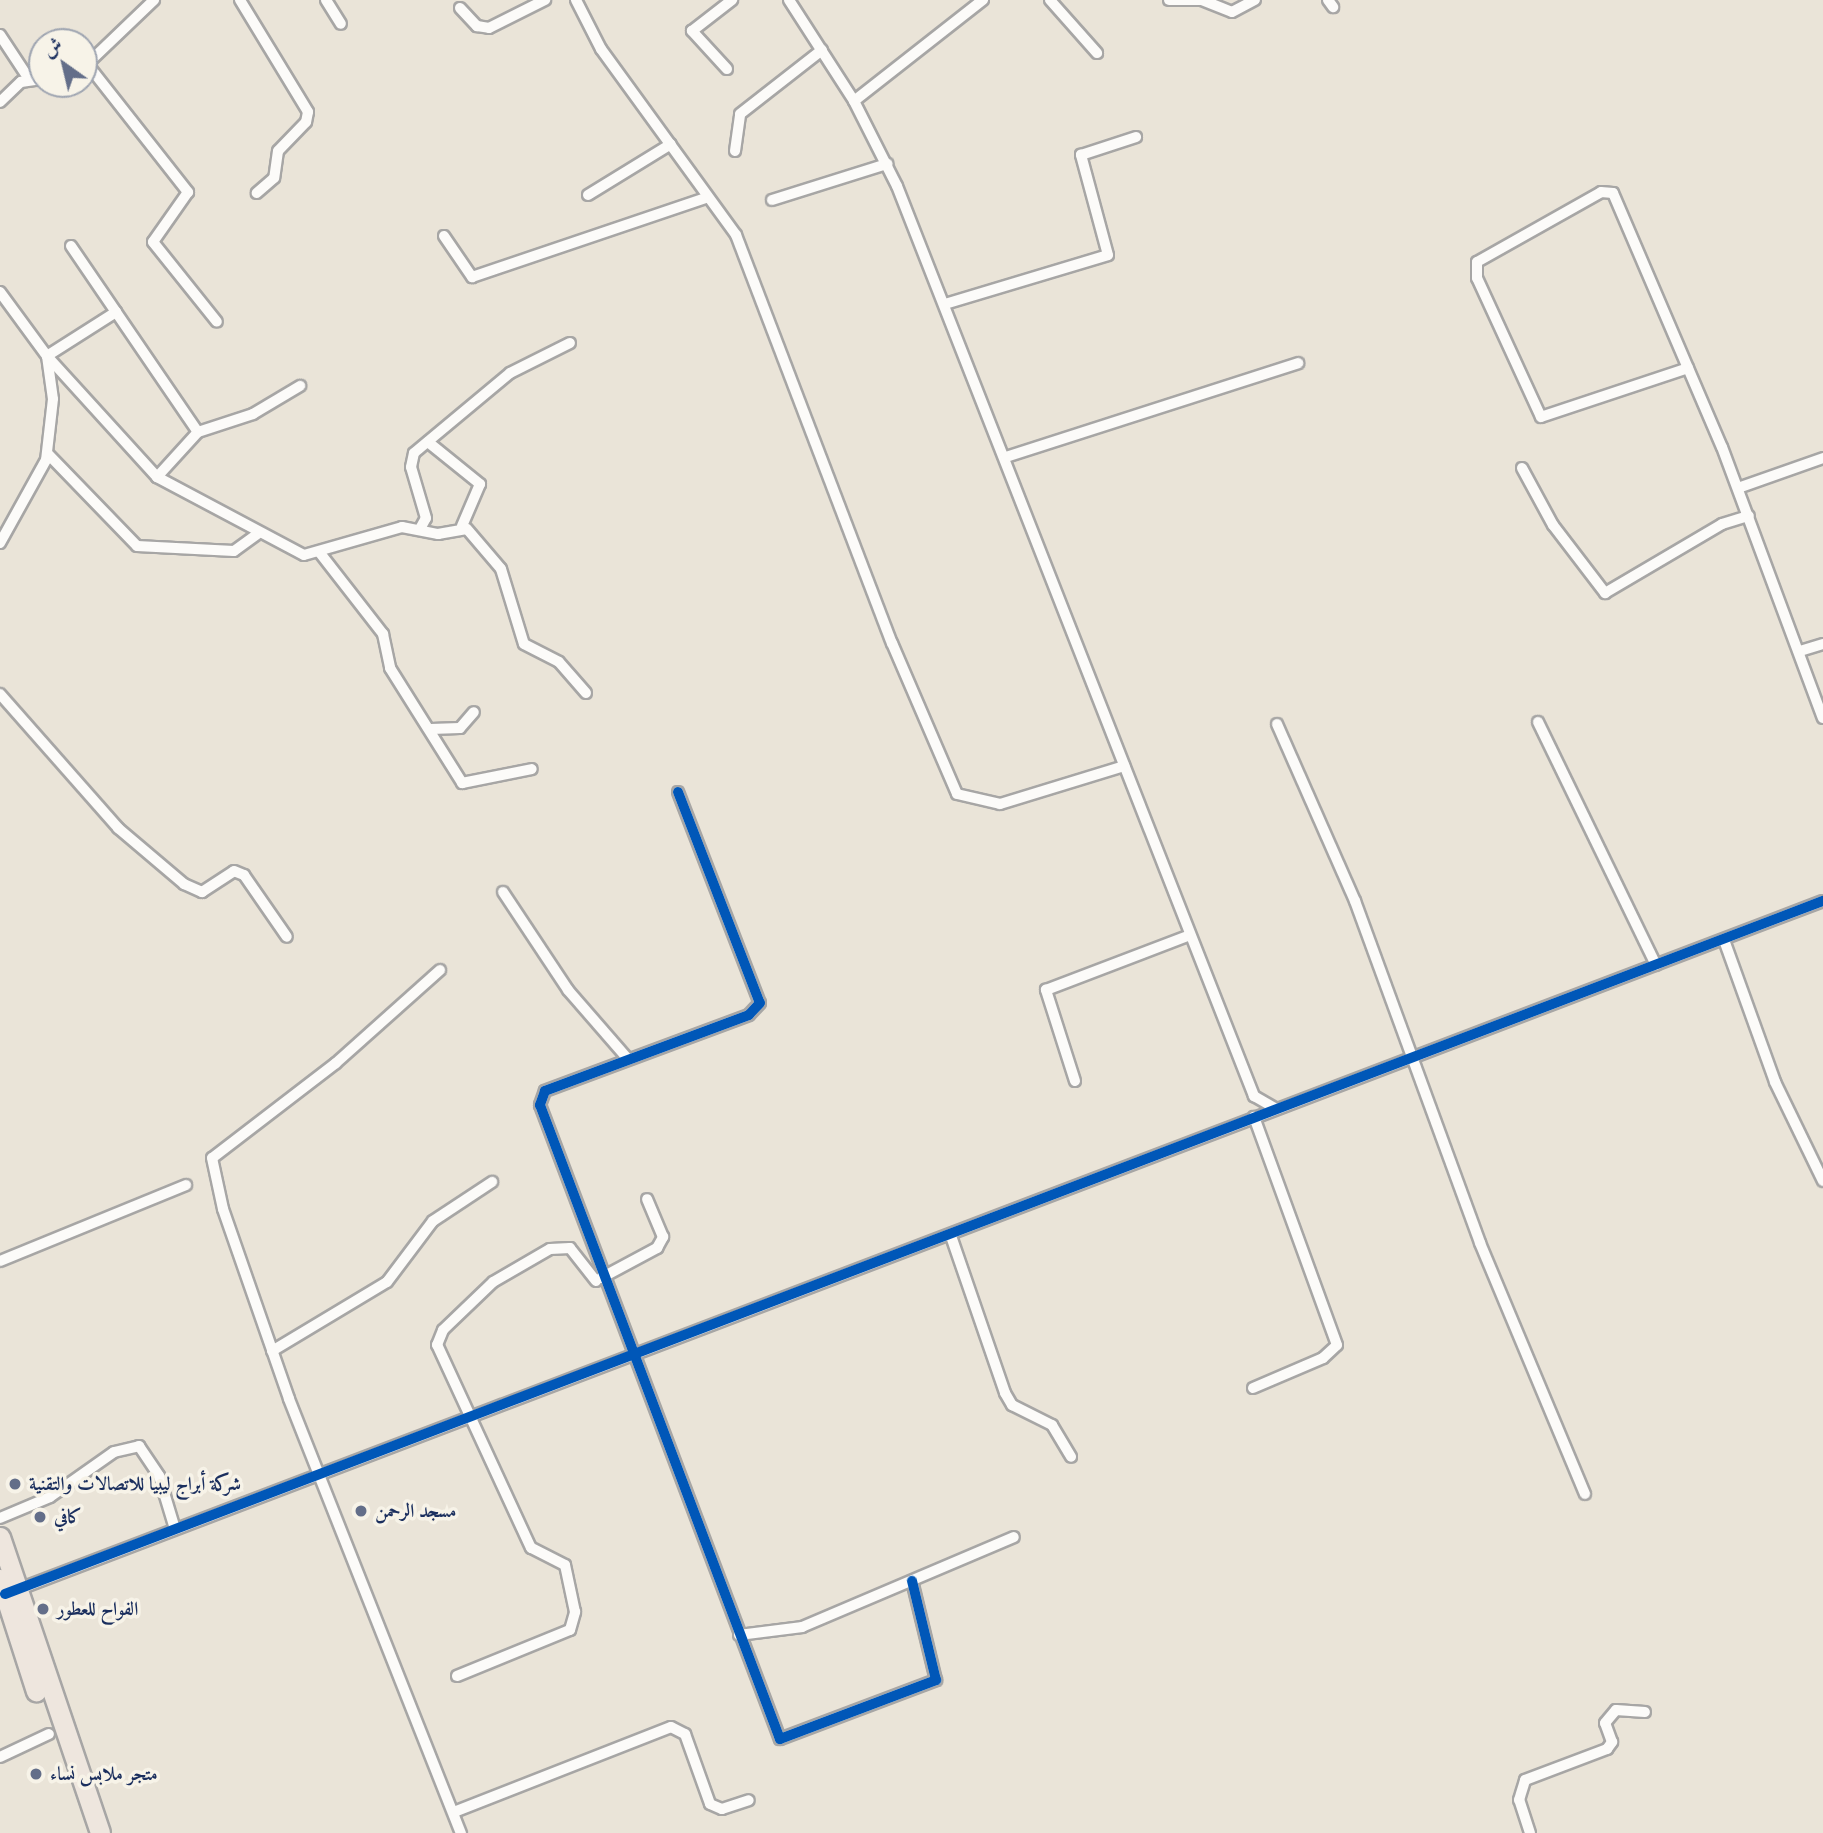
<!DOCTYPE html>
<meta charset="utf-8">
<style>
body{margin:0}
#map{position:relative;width:1823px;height:1833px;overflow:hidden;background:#eae4d8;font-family:"Libre Caslon Text",Amiri,serif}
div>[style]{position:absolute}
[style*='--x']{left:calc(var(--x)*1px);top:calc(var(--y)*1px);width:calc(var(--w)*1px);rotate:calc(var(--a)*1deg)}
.roads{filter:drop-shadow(2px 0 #a7a6a5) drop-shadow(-2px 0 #a7a6a5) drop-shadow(0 2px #a7a6a5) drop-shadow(0 -2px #a7a6a5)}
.street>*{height:10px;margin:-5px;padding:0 5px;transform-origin:5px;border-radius:5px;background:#fcfbf9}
.highway>*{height:19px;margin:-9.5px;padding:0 9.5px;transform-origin:9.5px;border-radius:9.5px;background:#eee6de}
.cycleway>*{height:10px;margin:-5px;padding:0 5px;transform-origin:5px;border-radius:5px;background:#0057b8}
.dots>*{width:19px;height:19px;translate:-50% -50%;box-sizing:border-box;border:4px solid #f7f3e8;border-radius:50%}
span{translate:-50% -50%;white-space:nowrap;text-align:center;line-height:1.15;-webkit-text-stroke:7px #f7f3e8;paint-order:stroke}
.poi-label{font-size:19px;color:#1b2f5e;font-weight:700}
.left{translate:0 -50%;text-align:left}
.north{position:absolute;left:28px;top:28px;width:70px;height:70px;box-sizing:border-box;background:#f7f3e8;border:2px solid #9fa5b1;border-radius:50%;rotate:326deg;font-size:19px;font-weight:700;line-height:28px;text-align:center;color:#1b2f5e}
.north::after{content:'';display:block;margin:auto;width:24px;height:32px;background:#636e89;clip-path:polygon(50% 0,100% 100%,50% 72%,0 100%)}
</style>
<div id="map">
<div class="roads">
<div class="street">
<div style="--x:240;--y:0;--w:131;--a:58.7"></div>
<div style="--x:308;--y:112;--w:10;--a:101"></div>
<div style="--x:306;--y:122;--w:40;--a:134"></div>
<div style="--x:278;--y:151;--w:27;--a:98"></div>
<div style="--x:274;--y:178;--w:23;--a:139"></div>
<div style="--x:326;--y:0;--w:28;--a:58"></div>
<div style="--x:576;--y:0;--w:55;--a:63"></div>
<div style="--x:601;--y:49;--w:230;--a:54"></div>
<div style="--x:736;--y:235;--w:437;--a:69.1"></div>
<div style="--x:892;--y:643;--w:164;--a:66.7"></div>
<div style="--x:957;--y:794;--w:44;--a:13.1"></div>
<div style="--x:1000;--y:804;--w:130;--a:-17"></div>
<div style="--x:789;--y:0;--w:120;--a:57.2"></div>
<div style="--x:854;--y:101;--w:95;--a:63.2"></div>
<div style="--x:897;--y:186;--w:978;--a:68.58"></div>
<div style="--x:1254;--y:1096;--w:24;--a:30"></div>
<div style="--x:1050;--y:0;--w:71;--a:48.4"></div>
<div style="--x:1169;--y:0;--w:32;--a:0"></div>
<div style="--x:1202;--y:0;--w:32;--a:22"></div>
<div style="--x:1232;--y:12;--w:26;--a:-28"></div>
<div style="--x:1328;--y:0;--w:9;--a:54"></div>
<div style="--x:460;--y:8;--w:25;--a:47"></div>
<div style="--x:477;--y:26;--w:12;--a:9"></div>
<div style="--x:489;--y:28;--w:63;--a:-26.6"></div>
<div style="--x:0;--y:35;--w:53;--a:56.6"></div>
<div style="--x:88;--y:65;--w:162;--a:51.8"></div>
<div style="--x:188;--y:192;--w:61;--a:125"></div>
<div style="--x:153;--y:242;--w:102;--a:51.3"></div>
<div style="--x:84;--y:67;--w:97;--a:-43.7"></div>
<div style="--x:727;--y:69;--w:52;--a:-132.6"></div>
<div style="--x:692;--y:31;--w:51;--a:-37.8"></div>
<div style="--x:854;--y:101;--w:164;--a:-38.1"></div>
<div style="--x:0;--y:102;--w:29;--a:-44"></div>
<div style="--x:21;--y:82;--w:21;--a:-8"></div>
<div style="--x:735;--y:151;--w:37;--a:-82"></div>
<div style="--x:740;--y:114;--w:104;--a:-38"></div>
<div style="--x:588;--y:195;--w:97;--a:-31.6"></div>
<div style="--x:772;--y:200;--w:121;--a:-17.4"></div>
<div style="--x:444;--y:236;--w:50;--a:55.7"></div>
<div style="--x:472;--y:277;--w:249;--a:-18.7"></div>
<div style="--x:71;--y:246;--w:80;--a:55.7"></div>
<div style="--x:116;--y:312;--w:82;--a:147.5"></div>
<div style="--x:47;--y:356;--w:164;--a:47.7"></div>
<div style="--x:157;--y:477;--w:166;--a:28"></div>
<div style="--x:304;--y:555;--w:102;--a:-15.9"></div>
<div style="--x:402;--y:527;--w:37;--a:11"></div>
<div style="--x:438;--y:534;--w:29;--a:-10"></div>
<div style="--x:467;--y:529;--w:52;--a:49.6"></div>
<div style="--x:501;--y:569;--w:78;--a:73"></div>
<div style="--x:524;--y:644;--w:39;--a:27"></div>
<div style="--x:559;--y:662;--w:41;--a:48.9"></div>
<div style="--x:0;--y:292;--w:79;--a:53.7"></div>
<div style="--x:47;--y:356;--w:43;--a:82.1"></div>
<div style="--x:53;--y:399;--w:61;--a:96.5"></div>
<div style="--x:46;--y:460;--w:95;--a:119"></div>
<div style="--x:945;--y:304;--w:170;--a:-16.7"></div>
<div style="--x:1108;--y:255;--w:104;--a:-105.1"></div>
<div style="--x:1081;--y:155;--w:58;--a:-18.1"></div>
<div style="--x:116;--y:312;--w:145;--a:55.7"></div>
<div style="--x:1688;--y:368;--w:155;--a:161.6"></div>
<div style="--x:1541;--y:417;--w:153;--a:-114.7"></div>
<div style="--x:1477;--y:278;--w:16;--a:-90"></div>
<div style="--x:1477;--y:262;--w:142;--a:-29.4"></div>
<div style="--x:1601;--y:192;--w:12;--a:5"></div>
<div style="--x:1613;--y:193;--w:276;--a:66.8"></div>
<div style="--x:1722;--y:447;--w:289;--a:69.6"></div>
<div style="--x:428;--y:442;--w:67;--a:38.9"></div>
<div style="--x:480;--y:484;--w:46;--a:113.2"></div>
<div style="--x:48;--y:454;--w:128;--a:45.9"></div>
<div style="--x:137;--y:546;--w:97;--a:3"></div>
<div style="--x:234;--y:551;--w:29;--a:-36"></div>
<div style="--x:1006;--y:457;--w:307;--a:-17.8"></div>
<div style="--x:1522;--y:468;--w:65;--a:61.5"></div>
<div style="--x:1553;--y:525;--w:86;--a:52.6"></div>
<div style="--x:1605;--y:593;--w:136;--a:-30.5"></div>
<div style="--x:1722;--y:524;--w:28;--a:-17"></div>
<div style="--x:157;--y:477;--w:61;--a:-47.7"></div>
<div style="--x:198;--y:432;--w:58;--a:-18.1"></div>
<div style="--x:253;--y:414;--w:55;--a:-30.8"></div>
<div style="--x:1738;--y:488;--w:90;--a:-19.4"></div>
<div style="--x:421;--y:527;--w:10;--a:-61"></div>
<div style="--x:426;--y:518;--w:53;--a:-106.4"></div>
<div style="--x:411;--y:467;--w:14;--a:-78"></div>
<div style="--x:414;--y:453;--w:125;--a:-39.8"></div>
<div style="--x:510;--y:373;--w:67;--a:-26.6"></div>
<div style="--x:320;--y:553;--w:103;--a:52.1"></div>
<div style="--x:383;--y:634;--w:35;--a:78"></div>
<div style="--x:390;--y:668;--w:136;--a:57.9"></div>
<div style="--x:462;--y:783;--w:71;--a:-11.3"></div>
<div style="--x:1800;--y:651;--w:24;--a:-17"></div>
<div style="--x:0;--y:694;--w:179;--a:48.6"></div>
<div style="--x:118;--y:828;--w:87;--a:40.3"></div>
<div style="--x:184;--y:884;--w:20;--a:24"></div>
<div style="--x:202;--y:892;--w:38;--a:-33"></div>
<div style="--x:234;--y:871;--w:11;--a:22"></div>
<div style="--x:244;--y:875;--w:75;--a:55.3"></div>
<div style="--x:1538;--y:722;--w:270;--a:64.1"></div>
<div style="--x:1277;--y:724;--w:193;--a:66.2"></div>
<div style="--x:1355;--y:901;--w:364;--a:69.9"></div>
<div style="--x:1480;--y:1243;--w:272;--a:67.3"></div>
<div style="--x:431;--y:729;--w:29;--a:-2"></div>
<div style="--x:460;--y:728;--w:21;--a:-49"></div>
<div style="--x:678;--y:792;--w:226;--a:68.8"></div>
<div style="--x:760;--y:1003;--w:16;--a:133"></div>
<div style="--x:749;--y:1015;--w:218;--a:159.6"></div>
<div style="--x:545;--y:1091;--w:15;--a:110"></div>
<div style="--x:540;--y:1105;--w:678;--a:69.27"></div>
<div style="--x:780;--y:1739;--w:167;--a:-20.7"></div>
<div style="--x:936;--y:1680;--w:102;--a:-103.6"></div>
<div style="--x:503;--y:892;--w:118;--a:56.4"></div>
<div style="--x:568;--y:990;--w:91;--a:49"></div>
<div style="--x:1724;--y:940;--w:151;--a:70.2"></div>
<div style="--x:1775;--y:1082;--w:110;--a:64.1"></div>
<div style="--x:440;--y:970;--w:140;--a:138.2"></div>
<div style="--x:336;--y:1063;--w:156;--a:142.5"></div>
<div style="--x:212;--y:1158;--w:52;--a:77.8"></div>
<div style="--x:223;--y:1209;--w:201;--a:70.8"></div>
<div style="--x:289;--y:1399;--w:467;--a:68.4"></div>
<div style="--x:1075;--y:1081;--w:96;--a:-107.7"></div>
<div style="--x:1046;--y:990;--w:154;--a:-20.9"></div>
<div style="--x:951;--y:1236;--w:166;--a:71"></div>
<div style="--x:1005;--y:1393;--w:14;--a:60"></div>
<div style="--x:1012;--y:1405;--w:45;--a:26.6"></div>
<div style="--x:1052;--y:1425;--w:37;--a:59"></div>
<div style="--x:0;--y:1261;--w:201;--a:-22.2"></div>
<div style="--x:601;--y:1278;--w:64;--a:-28.2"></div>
<div style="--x:657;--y:1248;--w:13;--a:-61"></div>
<div style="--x:663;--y:1237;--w:41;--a:-112.8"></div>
<div style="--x:272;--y:1351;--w:134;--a:-31"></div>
<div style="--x:387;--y:1282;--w:76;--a:-53"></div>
<div style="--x:433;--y:1221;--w:71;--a:-33.5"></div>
<div style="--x:1253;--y:1388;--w:76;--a:-23.2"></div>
<div style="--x:1323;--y:1358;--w:19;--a:-43"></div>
<div style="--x:1337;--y:1345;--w:243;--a:-110"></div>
<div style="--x:0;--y:1518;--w:54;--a:-22.8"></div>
<div style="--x:50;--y:1497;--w:78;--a:-35.1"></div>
<div style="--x:114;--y:1452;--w:26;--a:-13"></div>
<div style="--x:139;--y:1446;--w:36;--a:56"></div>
<div style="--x:159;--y:1476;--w:55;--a:73.2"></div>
<div style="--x:14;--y:1591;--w:1936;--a:-20.88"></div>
<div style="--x:739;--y:1635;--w:64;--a:-7.2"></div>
<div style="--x:802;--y:1627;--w:230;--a:-23"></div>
<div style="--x:457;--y:1676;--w:122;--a:-22.2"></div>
<div style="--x:570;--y:1630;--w:19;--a:-74"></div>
<div style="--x:575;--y:1612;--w:48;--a:-102"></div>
<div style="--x:565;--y:1565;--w:38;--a:-153"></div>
<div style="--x:531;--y:1548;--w:224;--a:-114.8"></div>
<div style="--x:437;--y:1345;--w:16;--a:-68"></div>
<div style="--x:443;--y:1330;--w:69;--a:-43.8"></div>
<div style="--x:493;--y:1282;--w:66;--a:-30.1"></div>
<div style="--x:550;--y:1249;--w:20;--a:-3"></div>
<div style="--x:570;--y:1248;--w:42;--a:51.8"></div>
<div style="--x:0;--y:1757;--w:54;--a:-25.1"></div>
<div style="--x:454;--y:1812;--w:233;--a:-21.4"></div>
<div style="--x:671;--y:1727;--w:16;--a:27"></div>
<div style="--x:685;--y:1734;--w:74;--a:70.3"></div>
<div style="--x:710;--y:1804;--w:13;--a:23"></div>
<div style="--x:722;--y:1809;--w:28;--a:-18"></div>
<div style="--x:1530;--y:1833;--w:35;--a:-108"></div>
<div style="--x:1519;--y:1800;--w:21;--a:-73"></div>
<div style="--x:1525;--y:1780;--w:88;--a:-20.7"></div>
<div style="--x:1607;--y:1749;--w:9;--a:-54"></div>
<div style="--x:1612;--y:1742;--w:20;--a:-110"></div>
<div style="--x:1605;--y:1723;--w:17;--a:-50"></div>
<div style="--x:1616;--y:1710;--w:29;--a:4"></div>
</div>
<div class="highway">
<div style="--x:0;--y:1537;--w:312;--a:71.3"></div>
<div style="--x:0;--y:1579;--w:118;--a:72.2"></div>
</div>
</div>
<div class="cycleway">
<div style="--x:678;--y:792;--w:226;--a:68.8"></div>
<div style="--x:760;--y:1003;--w:16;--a:133"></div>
<div style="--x:749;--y:1015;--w:218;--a:159.6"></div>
<div style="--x:545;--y:1091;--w:15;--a:110"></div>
<div style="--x:540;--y:1105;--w:678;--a:69.27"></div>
<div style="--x:780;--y:1739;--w:167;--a:-20.7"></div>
<div style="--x:936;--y:1680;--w:102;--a:-103.6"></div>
<div style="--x:5;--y:1594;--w:1946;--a:-20.87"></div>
</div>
<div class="dots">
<div style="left:15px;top:1484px;background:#636e89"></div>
<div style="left:361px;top:1511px;background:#636e89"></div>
<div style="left:40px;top:1517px;background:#636e89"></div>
<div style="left:43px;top:1609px;background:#636e89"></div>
<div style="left:36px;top:1774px;background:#636e89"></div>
</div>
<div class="poi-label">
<span class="left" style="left:29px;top:1484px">شركة أبراج ليبيا للاتصالات والتقنية</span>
<span class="left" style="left:375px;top:1511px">مسجد الرحمن</span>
<span class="left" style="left:54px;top:1517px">كافي</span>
<span class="left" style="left:57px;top:1609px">الفواح للعطور</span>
<span class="left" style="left:50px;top:1774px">متجر ملابس نساء</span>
</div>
<div class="north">ش</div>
</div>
